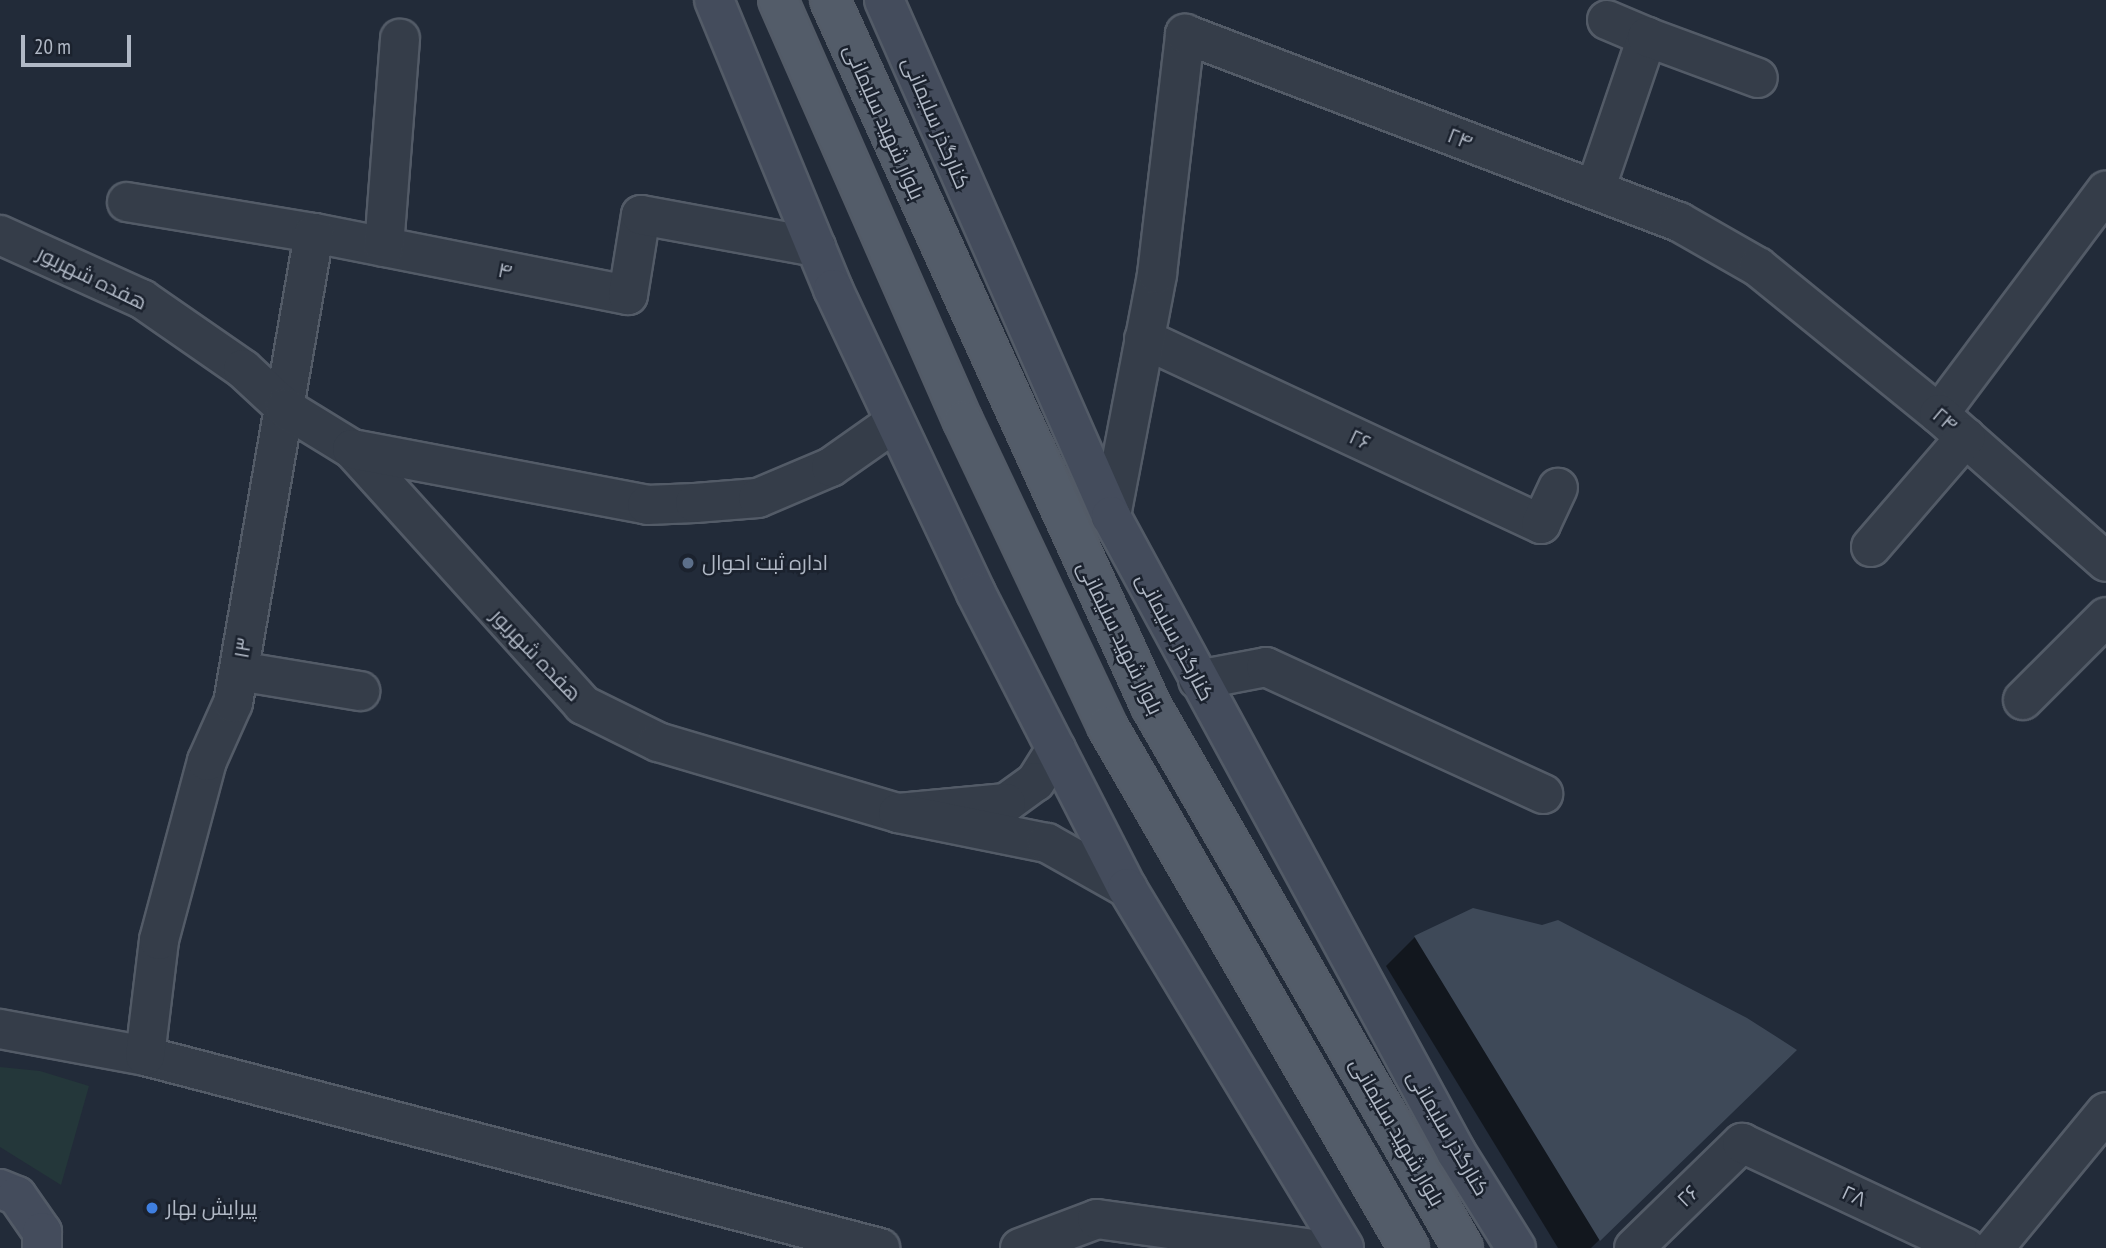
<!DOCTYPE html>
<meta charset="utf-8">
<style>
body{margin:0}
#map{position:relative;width:2106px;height:1248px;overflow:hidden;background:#222b39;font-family:"PT Sans Narrow",Cairo,sans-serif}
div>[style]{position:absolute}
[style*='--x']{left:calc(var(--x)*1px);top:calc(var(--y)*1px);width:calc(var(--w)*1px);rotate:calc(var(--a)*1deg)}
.green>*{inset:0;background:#24373a}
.shadow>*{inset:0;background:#0007}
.building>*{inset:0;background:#3e4958}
.roads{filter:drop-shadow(2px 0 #535b67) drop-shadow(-2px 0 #535b67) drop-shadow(0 2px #535b67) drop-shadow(0 -2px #535b67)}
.minor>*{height:38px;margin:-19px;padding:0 19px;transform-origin:19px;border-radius:19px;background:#353d49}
.tertiary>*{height:38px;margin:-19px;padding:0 19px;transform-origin:19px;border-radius:19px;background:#353d49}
.secondary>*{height:38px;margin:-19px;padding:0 19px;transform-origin:19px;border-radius:19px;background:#444c5c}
.primary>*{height:38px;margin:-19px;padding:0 19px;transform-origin:19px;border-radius:19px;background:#535c69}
.dots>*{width:19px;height:19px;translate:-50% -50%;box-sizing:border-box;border:4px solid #1b222e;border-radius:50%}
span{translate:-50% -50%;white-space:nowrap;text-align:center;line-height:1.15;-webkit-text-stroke:5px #1b222e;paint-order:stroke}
.street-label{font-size:21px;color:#b0b8c5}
.poi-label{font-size:21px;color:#b0b8c5}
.left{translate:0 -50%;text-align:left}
.scale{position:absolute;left:21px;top:35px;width:110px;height:32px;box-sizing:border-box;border:4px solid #b0b8c5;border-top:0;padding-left:9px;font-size:21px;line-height:24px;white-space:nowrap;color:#b0b8c5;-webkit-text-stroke:5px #1b222e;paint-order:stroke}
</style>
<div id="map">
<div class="green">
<div style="clip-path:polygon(0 1067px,40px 1071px,89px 1086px,61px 1185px,0 1147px)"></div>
</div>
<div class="shadow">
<div style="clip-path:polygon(1415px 937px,1766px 1078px,1591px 1248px,1558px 1248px,1386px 966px)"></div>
</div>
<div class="building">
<div style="clip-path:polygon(1473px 908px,1542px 925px,1558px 920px,1747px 1018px,1797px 1050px,1600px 1241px,1414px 936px)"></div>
</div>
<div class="roads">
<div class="minor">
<div style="--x:1607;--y:20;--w:43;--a:23"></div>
<div style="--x:1595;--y:190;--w:162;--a:-71.2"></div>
<div style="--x:1647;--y:37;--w:118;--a:20.3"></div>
<div style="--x:127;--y:202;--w:190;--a:9.4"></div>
<div style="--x:314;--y:233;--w:320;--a:11.2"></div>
<div style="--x:628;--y:295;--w:81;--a:-80.8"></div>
<div style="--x:641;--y:215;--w:178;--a:10.4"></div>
<div style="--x:384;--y:247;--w:209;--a:-85.6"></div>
<div style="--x:1144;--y:339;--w:438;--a:25"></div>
<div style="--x:1541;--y:524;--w:40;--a:-65"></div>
<div style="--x:1939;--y:414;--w:279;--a:-53.2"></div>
<div style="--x:1111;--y:516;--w:246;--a:-79.2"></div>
<div style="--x:1157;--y:274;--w:242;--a:-83.3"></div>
<div style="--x:1185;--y:34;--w:529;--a:20.84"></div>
<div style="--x:1679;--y:222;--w:91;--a:29.7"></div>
<div style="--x:1758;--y:267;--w:233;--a:39.1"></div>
<div style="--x:1939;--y:414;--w:223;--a:41.5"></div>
<div style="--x:1871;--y:547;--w:145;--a:-49.2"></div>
<div style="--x:239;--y:671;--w:123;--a:9.4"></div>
<div style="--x:1198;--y:680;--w:69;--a:-10.8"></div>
<div style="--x:1266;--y:667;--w:305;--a:24.6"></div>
<div style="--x:2023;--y:700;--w:117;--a:-45"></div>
<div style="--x:0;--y:1029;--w:147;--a:10.5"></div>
<div style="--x:145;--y:1056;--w:760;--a:14.64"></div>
<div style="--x:145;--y:1056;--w:117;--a:-83.1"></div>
<div style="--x:159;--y:940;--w:185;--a:-75"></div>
<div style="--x:207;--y:761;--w:64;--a:-65.9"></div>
<div style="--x:233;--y:703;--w:477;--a:-80.2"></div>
<div style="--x:1020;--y:1248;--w:82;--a:-20.6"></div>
<div style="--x:1097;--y:1219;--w:211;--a:7.9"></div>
<div style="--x:1634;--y:1248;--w:151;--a:-44.2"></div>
<div style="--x:1742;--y:1143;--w:247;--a:25.1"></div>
<div style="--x:1994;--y:1248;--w:176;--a:-50.5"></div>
</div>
<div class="tertiary">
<div style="--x:0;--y:235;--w:156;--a:24.3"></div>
<div style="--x:142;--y:299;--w:123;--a:34.7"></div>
<div style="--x:243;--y:369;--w:57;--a:42.9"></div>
<div style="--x:285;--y:408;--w:79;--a:31.5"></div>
<div style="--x:352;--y:449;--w:345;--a:47.9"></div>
<div style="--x:583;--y:705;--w:84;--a:26.3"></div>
<div style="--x:658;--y:742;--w:250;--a:16.5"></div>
<div style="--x:352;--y:449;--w:300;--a:10.7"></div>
<div style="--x:647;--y:505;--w:48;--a:-2.4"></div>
<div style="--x:695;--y:503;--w:63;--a:-4.5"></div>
<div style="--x:758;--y:498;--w:79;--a:-23"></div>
<div style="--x:831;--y:467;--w:78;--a:-35.1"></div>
<div style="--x:1056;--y:749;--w:39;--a:122"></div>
<div style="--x:1035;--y:782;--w:36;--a:144"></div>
<div style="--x:1006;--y:803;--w:108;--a:174.7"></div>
<div style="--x:898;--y:813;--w:152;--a:11.4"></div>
<div style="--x:1047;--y:843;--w:92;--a:29.4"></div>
</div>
<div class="secondary">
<div style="--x:714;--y:0;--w:313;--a:67.6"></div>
<div style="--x:833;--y:289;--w:336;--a:64.8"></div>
<div style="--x:976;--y:593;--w:331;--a:62.9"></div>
<div style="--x:1127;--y:888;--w:420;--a:58.9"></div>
<div style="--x:884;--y:0;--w:564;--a:66.25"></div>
<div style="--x:1111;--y:516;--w:724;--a:61.52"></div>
<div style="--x:1456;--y:1152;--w:113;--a:58"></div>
<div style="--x:0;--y:1189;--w:18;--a:22"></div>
<div style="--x:17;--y:1196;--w:44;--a:55.2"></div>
<div style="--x:42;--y:1232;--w:16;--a:90"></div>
</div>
<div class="primary">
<div style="--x:778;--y:0;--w:460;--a:66.3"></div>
<div style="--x:963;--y:421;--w:337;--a:64.7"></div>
<div style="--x:1107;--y:726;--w:603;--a:59.95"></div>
<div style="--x:830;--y:0;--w:776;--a:65.55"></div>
<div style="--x:1151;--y:706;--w:625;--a:60.07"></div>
</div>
</div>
<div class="dots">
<div style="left:688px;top:563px;background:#5c6f8a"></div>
<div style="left:152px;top:1208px;background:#3f7fe0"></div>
</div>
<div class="street-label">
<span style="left:884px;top:122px;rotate:66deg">بلوار شهید سلیمانی</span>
<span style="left:936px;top:123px;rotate:67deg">کنارگذر سلیمانی</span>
<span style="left:1460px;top:139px;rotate:21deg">۲۴</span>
<span style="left:505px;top:271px;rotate:11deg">۴</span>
<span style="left:92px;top:278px;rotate:26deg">هفده شهریور</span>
<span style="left:1945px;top:420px;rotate:40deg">۲۴</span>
<span style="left:1360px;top:440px;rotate:25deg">۲۶</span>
<span style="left:1175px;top:637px;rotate:62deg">کنارگذر سلیمانی</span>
<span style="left:1120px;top:638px;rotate:64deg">بلوار شهید سلیمانی</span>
<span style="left:243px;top:648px;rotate:-80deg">۱۳</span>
<span style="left:536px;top:655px;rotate:46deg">هفده شهریور</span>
<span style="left:1397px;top:1132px;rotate:60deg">بلوار شهید سلیمانی</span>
<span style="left:1448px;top:1133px;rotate:60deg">کنارگذر سلیمانی</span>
<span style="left:1688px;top:1196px;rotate:-44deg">۲۶</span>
<span style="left:1854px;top:1196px;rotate:25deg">۲۸</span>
</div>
<div class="poi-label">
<span class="left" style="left:702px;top:563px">اداره ثبت احوال</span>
<span class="left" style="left:166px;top:1208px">پیرایش بهار</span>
</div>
<div class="scale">20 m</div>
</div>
